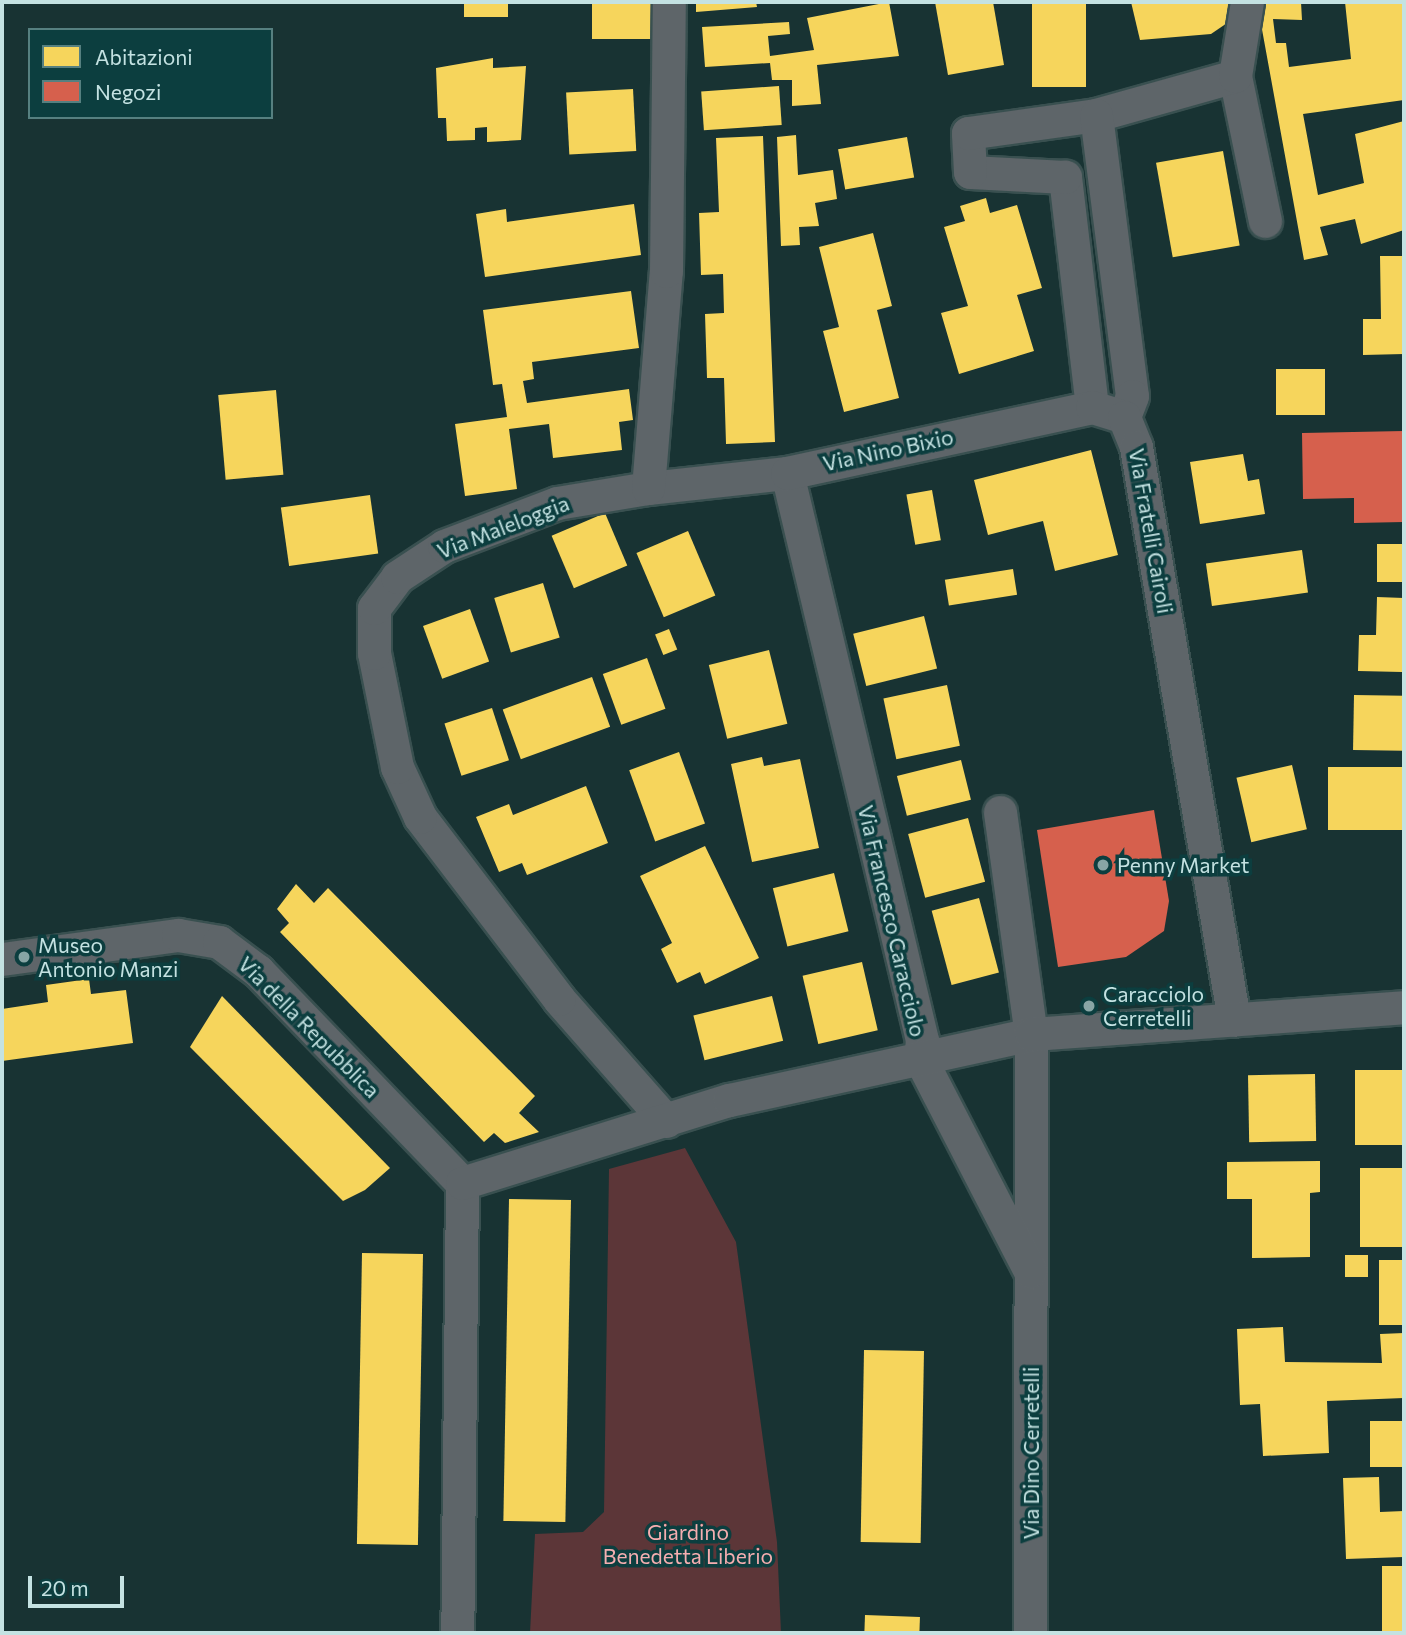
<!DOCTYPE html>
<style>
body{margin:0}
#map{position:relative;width:1406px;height:1635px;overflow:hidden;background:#183333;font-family:Commissioner,sans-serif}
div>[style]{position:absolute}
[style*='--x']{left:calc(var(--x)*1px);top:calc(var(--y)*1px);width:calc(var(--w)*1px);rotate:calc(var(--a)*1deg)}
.green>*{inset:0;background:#5c3638}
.homes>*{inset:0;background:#f6d55c;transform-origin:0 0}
.shops>*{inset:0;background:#d6604d}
.roads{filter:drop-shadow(2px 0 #395050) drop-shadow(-2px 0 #395050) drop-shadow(0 2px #395050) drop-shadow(0 -2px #395050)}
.minor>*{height:33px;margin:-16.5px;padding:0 16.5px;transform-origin:16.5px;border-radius:16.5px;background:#5e6569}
.dots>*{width:19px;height:19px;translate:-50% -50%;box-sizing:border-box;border:4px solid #0c3e3f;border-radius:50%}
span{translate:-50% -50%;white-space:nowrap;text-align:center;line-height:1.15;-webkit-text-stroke:7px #0c3e3f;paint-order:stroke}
.street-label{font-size:21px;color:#c4e2e2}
.poi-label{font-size:21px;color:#c4e2e2}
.left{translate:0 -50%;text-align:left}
.park-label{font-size:21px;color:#f5aeb0}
.frame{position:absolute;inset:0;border:4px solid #c4e2e2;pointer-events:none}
.legend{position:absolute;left:28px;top:28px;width:245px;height:91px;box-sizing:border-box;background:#0c3e3f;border:2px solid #568080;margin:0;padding:9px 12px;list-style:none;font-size:21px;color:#c4e2e2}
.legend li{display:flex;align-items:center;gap:14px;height:35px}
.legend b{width:35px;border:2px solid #568080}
.scale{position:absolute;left:28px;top:1576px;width:96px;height:32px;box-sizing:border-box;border:4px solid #c4e2e2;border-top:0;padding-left:9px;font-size:21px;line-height:24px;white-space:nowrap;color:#c4e2e2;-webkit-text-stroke:5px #0c3e3f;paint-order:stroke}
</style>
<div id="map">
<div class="green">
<div style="clip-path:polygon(685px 1148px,736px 1242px,777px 1542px,781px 1633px,530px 1633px,535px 1534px,583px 1532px,604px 1512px,609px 1169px)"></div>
</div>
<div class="homes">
<div style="left:464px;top:2px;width:44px;height:15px"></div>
<div style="left:592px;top:2px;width:65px;height:37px"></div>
<div style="clip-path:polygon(696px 2px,756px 2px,757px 7px,696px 12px)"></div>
<div style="clip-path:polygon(889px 2px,899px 56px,817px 65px,821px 104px,792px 106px,792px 80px,772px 80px,770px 63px,705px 67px,702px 27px,789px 22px,790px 34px,768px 36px,770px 56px,814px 50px,807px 18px)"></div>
<div style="clip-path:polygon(935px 2px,993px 2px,1004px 65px,948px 75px)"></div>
<div style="left:1032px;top:2px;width:54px;height:85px"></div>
<div style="clip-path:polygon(1131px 2px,1229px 2px,1233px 19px,1211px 34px,1140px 40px)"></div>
<div style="clip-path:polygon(1257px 2px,1301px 2px,1302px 20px,1273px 19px,1276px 43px,1286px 43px,1289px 67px,1351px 59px,1345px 2px,1404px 2px,1404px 100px,1303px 114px,1318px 195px,1364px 183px,1355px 134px,1404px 121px,1404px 230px,1361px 244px,1355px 219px,1320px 227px,1328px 255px,1304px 260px)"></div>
<div style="clip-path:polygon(493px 58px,493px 68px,526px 66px,521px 140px,487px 142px,487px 127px,475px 128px,475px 140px,447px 141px,446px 118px,438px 118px,436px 68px)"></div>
<div style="left:779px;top:86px;width:39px;height:78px;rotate:86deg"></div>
<div style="left:633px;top:89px;width:62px;height:67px;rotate:87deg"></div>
<div style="clip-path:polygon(796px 135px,798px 175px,833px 170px,837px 199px,815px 203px,819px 226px,799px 227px,800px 245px,781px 246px,777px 137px)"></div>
<div style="clip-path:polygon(763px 136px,775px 442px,726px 444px,724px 378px,707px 378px,705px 314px,724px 313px,723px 274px,701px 275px,699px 213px,719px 212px,716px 138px)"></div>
<div style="left:907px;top:137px;width:41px;height:70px;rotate:80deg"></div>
<div style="left:1223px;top:151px;width:96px;height:68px;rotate:80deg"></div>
<div style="clip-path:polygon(986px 198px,990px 213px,1017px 205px,1042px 288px,1017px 295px,1034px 351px,959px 374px,941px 313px,968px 306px,944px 227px,965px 221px,960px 206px)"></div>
<div style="clip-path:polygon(634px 204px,641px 255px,485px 277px,476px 214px,506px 209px,507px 222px)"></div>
<div style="clip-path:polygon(873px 233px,892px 306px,877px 310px,899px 398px,844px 412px,823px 331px,839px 327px,819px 247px)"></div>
<div style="clip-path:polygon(1380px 256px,1404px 256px,1404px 354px,1363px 355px,1363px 319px,1381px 319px)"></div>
<div style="clip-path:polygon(631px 291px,639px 348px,532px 362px,534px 379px,523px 381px,527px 403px,629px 389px,633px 420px,619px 422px,622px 450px,553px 458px,549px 424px,509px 429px,517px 489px,465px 496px,455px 424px,507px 417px,502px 384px,493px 385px,483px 310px)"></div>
<div style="left:1276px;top:369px;width:49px;height:46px"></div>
<div style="left:276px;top:390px;width:85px;height:58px;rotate:85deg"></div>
<div style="clip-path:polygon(1091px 450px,1118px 555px,1055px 571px,1043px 521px,988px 535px,974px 480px)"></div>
<div style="clip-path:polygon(1243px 454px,1248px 481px,1259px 479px,1265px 514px,1200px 524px,1190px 462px)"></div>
<div style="left:932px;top:490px;width:51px;height:26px;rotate:80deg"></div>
<div style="left:370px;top:495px;width:59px;height:90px;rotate:82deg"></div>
<div style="left:605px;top:513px;width:57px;height:58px;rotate:67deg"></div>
<div style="left:688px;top:531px;width:70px;height:56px;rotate:67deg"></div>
<div style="left:1377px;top:544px;width:27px;height:38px"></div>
<div style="left:1302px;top:550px;width:43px;height:97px;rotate:82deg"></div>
<div style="left:1013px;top:569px;width:26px;height:69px;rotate:81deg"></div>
<div style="left:543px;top:583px;width:57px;height:51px;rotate:73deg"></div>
<div style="clip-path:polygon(1377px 597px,1404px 598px,1402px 672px,1358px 671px,1359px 635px,1376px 635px)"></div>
<div style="left:470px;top:609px;width:56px;height:50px;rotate:70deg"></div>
<div style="left:924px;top:616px;width:54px;height:73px;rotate:76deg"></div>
<div style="left:669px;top:629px;width:22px;height:15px;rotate:68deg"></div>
<div style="left:769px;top:650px;width:76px;height:62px;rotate:76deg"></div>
<div style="left:647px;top:658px;width:54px;height:47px;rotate:70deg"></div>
<div style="left:592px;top:677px;width:53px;height:95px;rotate:70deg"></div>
<div style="left:947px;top:685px;width:62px;height:65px;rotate:78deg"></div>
<div style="left:1354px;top:695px;width:50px;height:55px;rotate:1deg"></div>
<div style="left:492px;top:708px;width:55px;height:50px;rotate:72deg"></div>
<div style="left:679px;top:752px;width:76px;height:53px;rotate:70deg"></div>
<div style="clip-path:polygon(762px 757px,764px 766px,800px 759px,819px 848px,752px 862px,731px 764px)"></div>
<div style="left:961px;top:760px;width:41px;height:66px;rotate:76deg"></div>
<div style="left:1292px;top:765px;width:66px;height:57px;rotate:77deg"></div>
<div style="left:1328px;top:767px;width:76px;height:63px"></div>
<div style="clip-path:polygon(586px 786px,608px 843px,527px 875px,522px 863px,499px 872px,476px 817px,509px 804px,513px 815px)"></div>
<div style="left:968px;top:818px;width:66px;height:62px;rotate:75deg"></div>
<div style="clip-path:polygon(705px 846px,759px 958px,705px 984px,700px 972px,677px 983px,661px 949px,672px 943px,640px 876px)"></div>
<div style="left:834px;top:873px;width:60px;height:63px;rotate:76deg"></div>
<div style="clip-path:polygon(296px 884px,314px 903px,328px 888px,535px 1096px,519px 1113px,539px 1132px,505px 1143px,494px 1133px,484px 1142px,280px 932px,289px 923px,277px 909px)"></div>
<div style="left:979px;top:898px;width:77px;height:49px;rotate:75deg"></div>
<div style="left:862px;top:962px;width:70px;height:61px;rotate:77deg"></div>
<div style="clip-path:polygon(89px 979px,91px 994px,126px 990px,133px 1043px,2px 1061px,2px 1009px,48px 1002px,46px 985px)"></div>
<div style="clip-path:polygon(222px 996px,390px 1168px,365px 1190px,343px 1201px,190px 1047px)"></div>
<div style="left:772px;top:996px;width:46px;height:81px;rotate:76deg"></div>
<div style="left:1404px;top:1070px;width:75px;height:49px;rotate:90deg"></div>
<div style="left:1315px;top:1074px;width:67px;height:67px;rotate:89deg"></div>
<div style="clip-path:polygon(1320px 1161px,1320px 1192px,1310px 1193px,1310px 1257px,1252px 1258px,1252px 1199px,1227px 1199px,1227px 1162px)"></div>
<div style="left:1360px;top:1168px;width:44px;height:79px"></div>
<div style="left:509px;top:1199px;width:62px;height:322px;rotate:1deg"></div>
<div style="left:362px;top:1253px;width:61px;height:291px;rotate:1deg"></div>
<div style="left:1368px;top:1255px;width:22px;height:23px;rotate:90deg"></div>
<div style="left:1379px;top:1260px;width:25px;height:65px"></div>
<div style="clip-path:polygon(1283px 1327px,1285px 1362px,1382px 1363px,1380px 1334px,1404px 1333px,1404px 1398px,1327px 1401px,1329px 1453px,1263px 1456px,1260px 1404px,1240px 1405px,1237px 1329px)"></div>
<div style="left:864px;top:1350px;width:60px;height:192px;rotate:1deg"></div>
<div style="left:1404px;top:1421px;width:46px;height:34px;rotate:90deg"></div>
<div style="clip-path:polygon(1379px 1477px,1380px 1512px,1404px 1511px,1404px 1557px,1346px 1559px,1343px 1478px)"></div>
<div style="left:1404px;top:1566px;width:67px;height:22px;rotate:90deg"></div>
<div style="left:865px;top:1615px;width:55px;height:18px;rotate:2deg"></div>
</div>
<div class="shops">
<div style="clip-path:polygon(1404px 431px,1404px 522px,1354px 523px,1354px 498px,1303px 499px,1302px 433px)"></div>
<div style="clip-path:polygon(1154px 810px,1169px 901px,1164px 931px,1126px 957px,1058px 967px,1037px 830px)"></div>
</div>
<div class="roads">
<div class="minor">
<div style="--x:1235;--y:76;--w:148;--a:78.3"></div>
<div style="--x:1096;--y:115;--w:144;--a:-15.7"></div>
<div style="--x:1235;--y:76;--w:75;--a:-80.8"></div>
<div style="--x:1092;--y:407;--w:232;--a:-96.7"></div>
<div style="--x:1065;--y:177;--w:95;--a:-177"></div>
<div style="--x:970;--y:172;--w:39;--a:-93"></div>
<div style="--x:968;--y:133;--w:129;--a:-8"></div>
<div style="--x:1096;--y:115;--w:283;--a:82.7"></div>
<div style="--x:1132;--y:396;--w:22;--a:111"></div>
<div style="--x:787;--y:473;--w:583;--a:76.61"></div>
<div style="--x:922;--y:1040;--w:18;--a:96"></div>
<div style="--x:648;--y:488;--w:140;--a:-6.2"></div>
<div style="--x:787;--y:473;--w:312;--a:-12.2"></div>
<div style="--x:1092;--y:407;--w:34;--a:17"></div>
<div style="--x:1124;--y:417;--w:32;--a:68"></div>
<div style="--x:1136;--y:447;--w:581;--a:80.29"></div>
<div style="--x:1000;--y:812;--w:224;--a:82.1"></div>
<div style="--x:1031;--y:1034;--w:599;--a:90.1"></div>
<div style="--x:2;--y:959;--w:178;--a:-7.8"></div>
<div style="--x:178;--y:935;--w:42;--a:9.7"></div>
<div style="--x:219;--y:942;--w:49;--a:36.6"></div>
<div style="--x:258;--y:971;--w:294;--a:46.1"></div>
<div style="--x:462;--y:1183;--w:450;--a:90.6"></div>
<div style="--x:920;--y:1058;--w:240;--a:62.7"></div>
<div style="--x:666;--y:1121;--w:162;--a:-131.3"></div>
<div style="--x:559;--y:999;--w:229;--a:-127.4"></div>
<div style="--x:420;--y:817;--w:55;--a:-114.7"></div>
<div style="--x:397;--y:767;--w:116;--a:-101.4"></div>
<div style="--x:374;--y:653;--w:45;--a:-90"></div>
<div style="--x:374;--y:608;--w:39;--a:-53"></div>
<div style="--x:397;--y:577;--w:56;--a:-33.4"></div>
<div style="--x:444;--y:546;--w:121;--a:-20.8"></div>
<div style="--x:557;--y:503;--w:92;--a:-9.4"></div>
<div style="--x:648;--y:488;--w:218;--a:-85.3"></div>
<div style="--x:666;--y:271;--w:269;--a:-89.4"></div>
<div style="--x:462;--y:1183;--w:280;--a:-17.3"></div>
<div style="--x:729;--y:1100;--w:309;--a:-12.3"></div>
<div style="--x:1031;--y:1034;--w:374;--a:-4.1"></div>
</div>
</div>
<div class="dots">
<div style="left:1103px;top:865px;background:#88a5a5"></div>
<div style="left:24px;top:957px;background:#88a5a5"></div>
<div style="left:1089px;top:1006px;background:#88a5a5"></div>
</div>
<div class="street-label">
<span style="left:888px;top:450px;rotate:-12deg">Via Nino Bixio</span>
<span style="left:503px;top:527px;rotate:-21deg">Via Maleloggia</span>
<span style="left:1151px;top:531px;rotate:80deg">Via Fratelli Cairoli</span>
<span style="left:892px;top:921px;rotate:77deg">Via Francesco Caracciolo</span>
<span style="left:309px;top:1027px;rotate:45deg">Via della Repubblica</span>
<span style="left:1031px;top:1453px;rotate:-90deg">Via Dino Cerretelli</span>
</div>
<div class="poi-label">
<span class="left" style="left:1117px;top:865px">Penny Market</span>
<span class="left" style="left:38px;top:957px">Museo<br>Antonio Manzi</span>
<span class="left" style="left:1103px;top:1006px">Caracciolo<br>Cerretelli</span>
</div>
<div class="park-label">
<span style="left:688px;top:1544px">Giardino<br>Benedetta Liberio</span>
</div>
<div class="frame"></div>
<ul class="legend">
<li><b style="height:19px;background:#f6d55c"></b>Abitazioni</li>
<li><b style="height:19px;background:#d6604d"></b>Negozi</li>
</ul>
<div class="scale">20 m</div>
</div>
